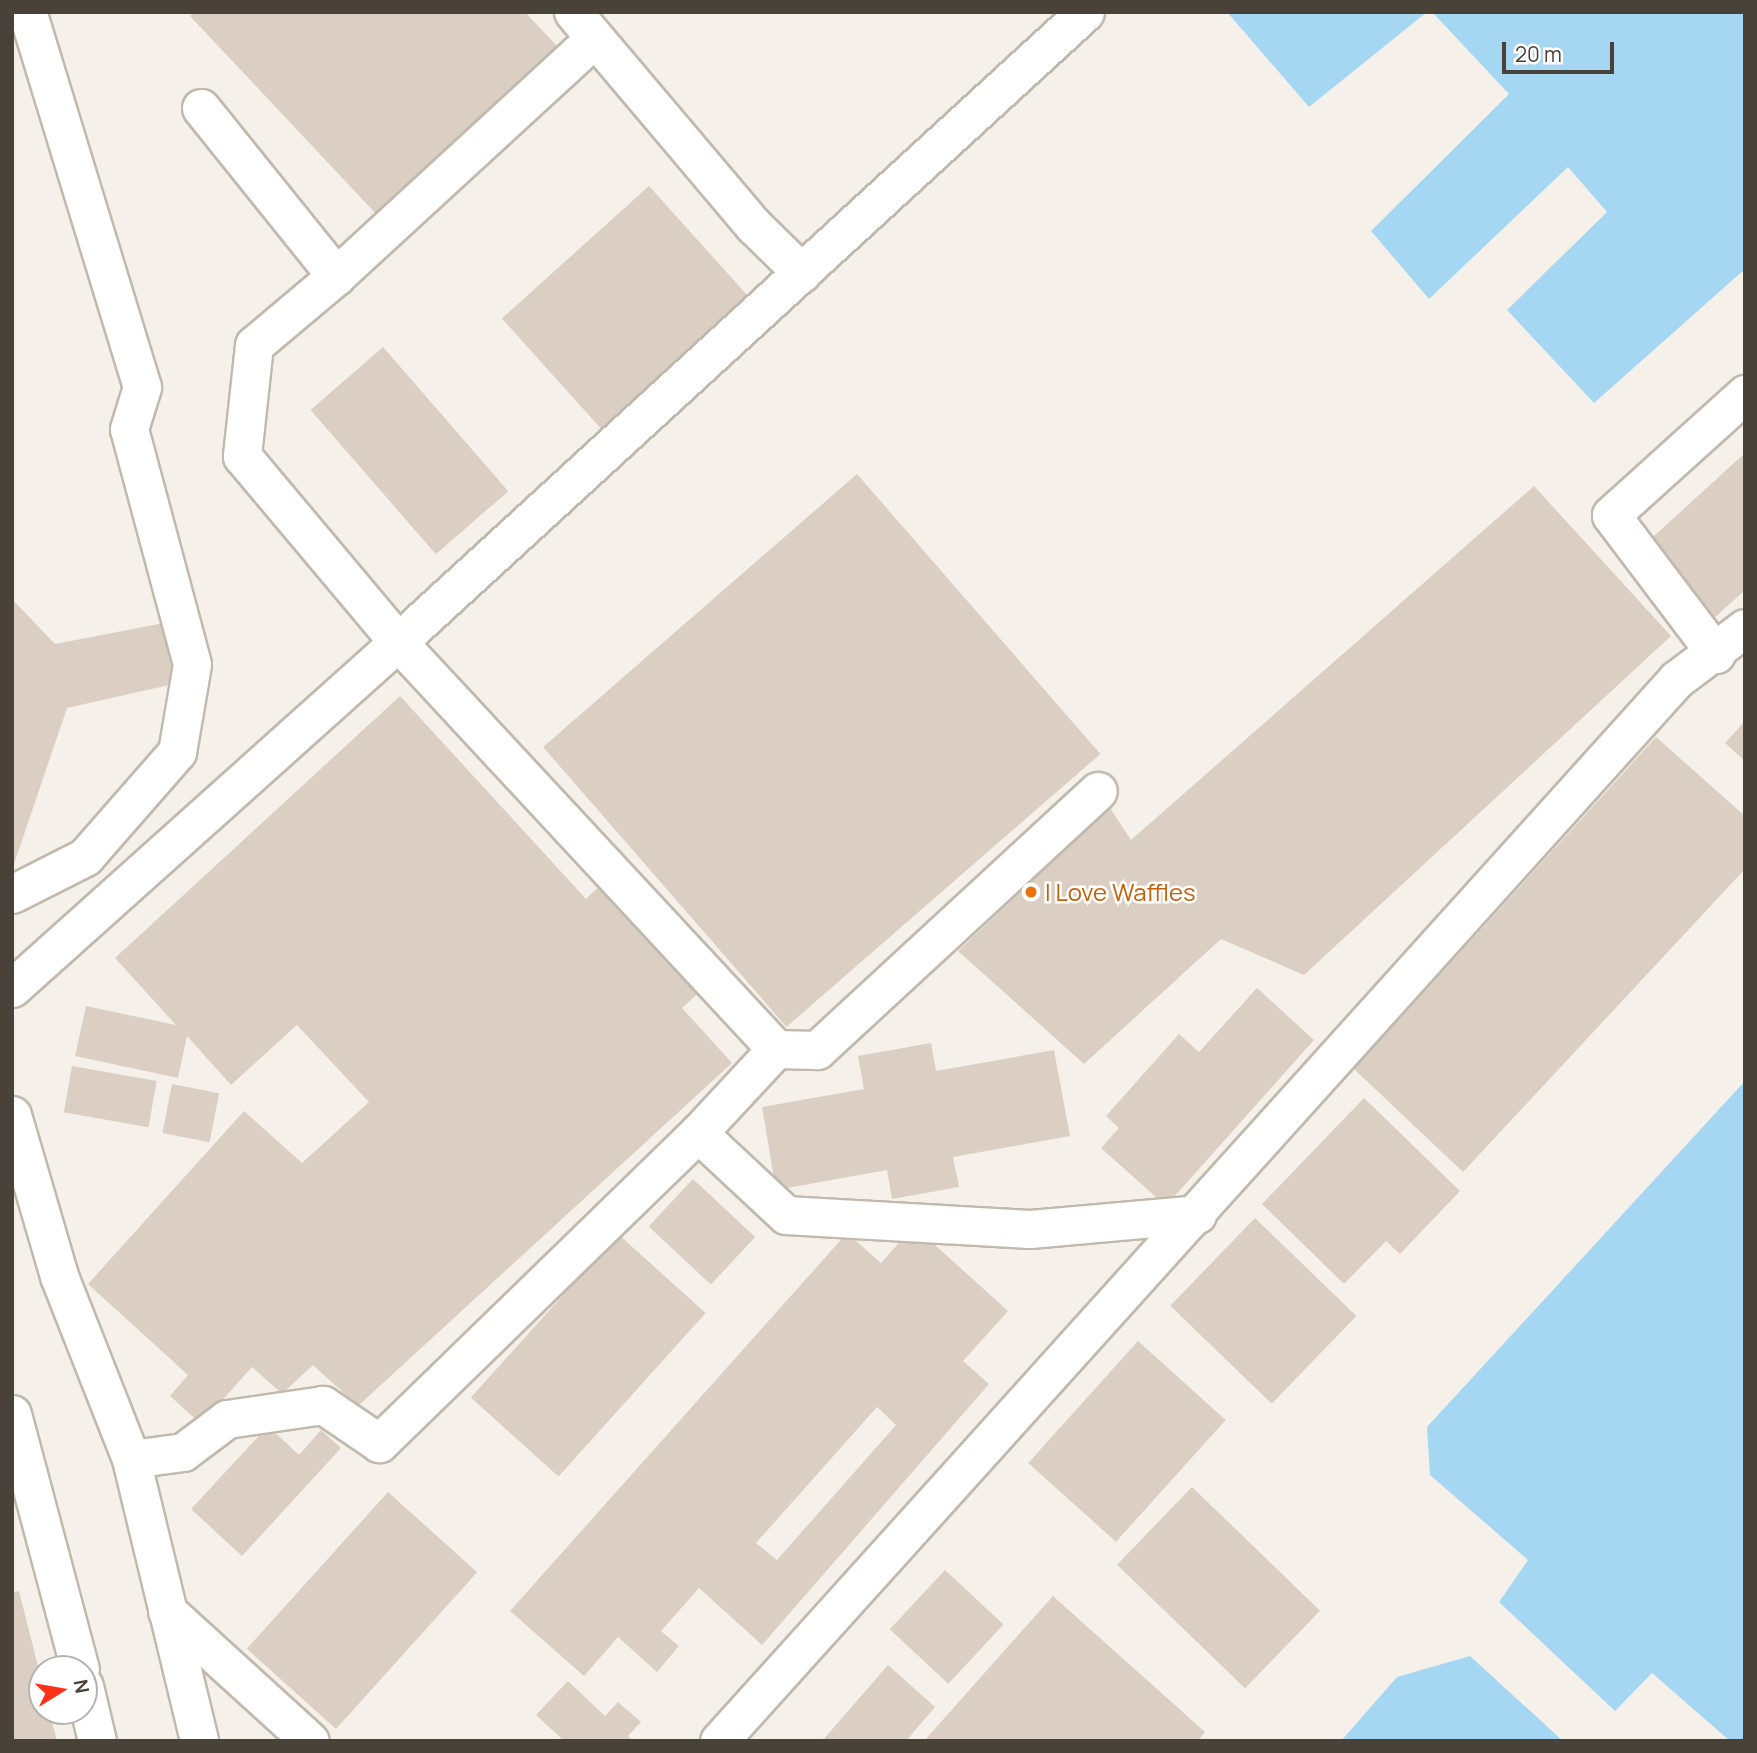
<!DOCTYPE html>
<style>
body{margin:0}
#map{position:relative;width:1757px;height:1753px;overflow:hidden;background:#f5f1ea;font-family:Manrope,sans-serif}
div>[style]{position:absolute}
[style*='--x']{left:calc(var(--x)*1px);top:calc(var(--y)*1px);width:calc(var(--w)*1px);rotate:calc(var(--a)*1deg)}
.water>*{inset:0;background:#a6d7f2}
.building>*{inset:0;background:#dacfc2;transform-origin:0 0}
.roads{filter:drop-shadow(2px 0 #c1b9ac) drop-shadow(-2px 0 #c1b9ac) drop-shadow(0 2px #c1b9ac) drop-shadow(0 -2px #c1b9ac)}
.minor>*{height:37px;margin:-18.5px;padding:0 18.5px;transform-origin:18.5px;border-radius:18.5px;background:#fff}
.dots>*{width:19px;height:19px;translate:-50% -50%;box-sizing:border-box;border:4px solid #fff;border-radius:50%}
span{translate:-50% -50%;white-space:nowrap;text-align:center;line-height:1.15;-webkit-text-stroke:5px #fff;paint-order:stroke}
.food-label{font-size:24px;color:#c56008}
.left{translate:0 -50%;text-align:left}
.frame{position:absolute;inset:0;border:14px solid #494238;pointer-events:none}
.north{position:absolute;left:28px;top:1655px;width:70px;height:70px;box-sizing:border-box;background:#fff;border:2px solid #b6b3af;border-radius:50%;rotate:79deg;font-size:19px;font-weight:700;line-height:28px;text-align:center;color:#494238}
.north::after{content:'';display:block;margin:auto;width:24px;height:32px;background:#fc311a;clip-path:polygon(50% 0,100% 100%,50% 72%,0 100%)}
.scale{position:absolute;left:1502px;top:42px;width:112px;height:32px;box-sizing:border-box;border:4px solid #494238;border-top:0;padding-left:9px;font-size:21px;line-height:24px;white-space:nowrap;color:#494238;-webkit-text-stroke:5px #fff;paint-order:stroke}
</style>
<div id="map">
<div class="water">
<div style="clip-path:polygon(1227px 12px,1427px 12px,1309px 107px)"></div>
<div style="clip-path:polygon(1432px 12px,1745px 12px,1745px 269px,1594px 403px,1507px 310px,1607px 212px,1568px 167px,1429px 299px,1371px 231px,1509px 94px)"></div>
<div style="clip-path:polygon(1745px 1081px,1745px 1741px,1730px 1741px,1652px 1673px,1615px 1711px,1499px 1602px,1528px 1560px,1430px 1475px,1427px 1427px)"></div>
<div style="clip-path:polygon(1470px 1656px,1563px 1741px,1341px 1741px,1397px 1677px)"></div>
</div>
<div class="building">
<div style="clip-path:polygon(194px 12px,525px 12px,557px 46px,378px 216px,190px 16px)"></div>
<div style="left:649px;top:186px;width:154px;height:198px;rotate:48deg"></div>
<div style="left:383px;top:347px;width:191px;height:96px;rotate:49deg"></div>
<div style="clip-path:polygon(1745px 453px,1745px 590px,1711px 621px,1642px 547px)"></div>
<div style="left:857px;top:474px;width:371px;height:416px;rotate:49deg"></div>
<div style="clip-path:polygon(1534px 486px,1671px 636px,1304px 975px,1221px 939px,1084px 1064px,958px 951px,1110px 808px,1131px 840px)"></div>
<div style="clip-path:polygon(12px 599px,55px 644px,164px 623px,178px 683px,67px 708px,13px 867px)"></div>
<div style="clip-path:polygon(400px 696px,586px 899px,607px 879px,705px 987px,682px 1008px,732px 1063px,358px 1406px,313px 1365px,282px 1394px,252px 1367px,201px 1424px,170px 1396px,188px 1375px,88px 1284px,244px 1111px,302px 1163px,369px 1102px,297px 1025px,231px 1085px,187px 1036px,178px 1078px,75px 1056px,86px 1006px,176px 1025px,115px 958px)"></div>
<div style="clip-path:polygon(1745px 721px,1745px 761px,1725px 743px)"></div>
<div style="clip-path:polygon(1656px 737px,1745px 816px,1745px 869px,1463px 1172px,1354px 1069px)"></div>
<div style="clip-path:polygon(1257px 988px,1314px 1040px,1166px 1206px,1101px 1148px,1119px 1128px,1106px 1116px,1179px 1034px,1199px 1052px)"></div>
<div style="clip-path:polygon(931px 1043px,936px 1071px,1054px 1050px,1070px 1136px,953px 1157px,959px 1187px,892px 1199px,887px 1170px,776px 1190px,762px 1107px,864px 1089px,858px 1056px)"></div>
<div style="left:72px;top:1066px;width:86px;height:47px;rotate:10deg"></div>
<div style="left:172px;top:1084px;width:48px;height:50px;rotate:11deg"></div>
<div style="clip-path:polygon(1364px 1098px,1460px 1191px,1400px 1254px,1386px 1241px,1344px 1284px,1262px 1204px)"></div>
<div style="left:693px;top:1179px;width:85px;height:65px;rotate:43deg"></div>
<div style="left:1255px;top:1218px;width:141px;height:122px;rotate:44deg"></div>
<div style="clip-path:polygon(evenodd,914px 1226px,1008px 1311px,963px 1361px,989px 1384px,762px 1645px,699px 1588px,661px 1631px,679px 1646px,657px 1672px,618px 1637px,584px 1676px,510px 1611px,847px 1233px,881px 1263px,914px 1226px,877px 1407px,896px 1425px,777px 1560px,756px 1543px,877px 1407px)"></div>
<div style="left:618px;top:1234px;width:118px;height:220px;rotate:42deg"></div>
<div style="left:1138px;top:1341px;width:118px;height:164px;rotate:42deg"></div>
<div style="clip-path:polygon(268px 1426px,299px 1455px,321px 1430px,341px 1448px,242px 1556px,191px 1509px)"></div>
<div style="left:1192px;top:1487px;width:178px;height:108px;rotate:44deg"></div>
<div style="left:388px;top:1492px;width:120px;height:211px;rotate:42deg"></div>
<div style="left:945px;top:1570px;width:80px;height:81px;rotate:43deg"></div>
<div style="clip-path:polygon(19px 1591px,42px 1682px,42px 1711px,49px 1711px,57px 1741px,12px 1741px,12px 1593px)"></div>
<div style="clip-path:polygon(1053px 1596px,1205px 1732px,1198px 1741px,924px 1741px)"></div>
<div style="clip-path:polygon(888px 1665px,935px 1707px,906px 1741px,822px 1741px)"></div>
<div style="clip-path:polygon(568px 1681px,605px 1716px,618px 1702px,641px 1722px,628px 1736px,633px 1741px,564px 1741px,536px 1715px)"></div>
</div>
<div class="roads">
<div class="minor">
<div style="--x:573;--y:12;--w:280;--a:49.8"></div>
<div style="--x:754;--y:226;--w:67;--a:44.4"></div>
<div style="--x:201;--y:108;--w:216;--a:51.2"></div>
<div style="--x:336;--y:276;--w:350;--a:-42.6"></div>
<div style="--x:336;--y:276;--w:107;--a:139.9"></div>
<div style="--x:254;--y:345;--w:112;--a:96.2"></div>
<div style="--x:242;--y:456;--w:243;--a:50"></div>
<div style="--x:398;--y:642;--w:932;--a:-42.52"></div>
<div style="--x:1716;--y:654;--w:174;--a:-127.1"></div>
<div style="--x:1611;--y:515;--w:181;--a:-42.1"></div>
<div style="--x:12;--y:894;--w:82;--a:-26.9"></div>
<div style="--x:85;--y:857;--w:140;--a:-48.8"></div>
<div style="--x:177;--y:752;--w:89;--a:-80.3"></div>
<div style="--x:192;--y:664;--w:243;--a:-105"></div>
<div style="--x:129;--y:429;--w:44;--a:-72.8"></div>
<div style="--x:142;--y:387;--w:392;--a:-107"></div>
<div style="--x:12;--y:988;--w:518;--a:-41.87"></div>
<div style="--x:398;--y:642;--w:555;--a:47.12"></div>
<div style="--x:776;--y:1049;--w:115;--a:132.9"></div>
<div style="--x:698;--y:1133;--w:445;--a:135.8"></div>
<div style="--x:379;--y:1443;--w:68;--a:-145.8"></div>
<div style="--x:323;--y:1405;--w:97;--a:171.7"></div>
<div style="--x:227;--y:1419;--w:55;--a:143.1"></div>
<div style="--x:183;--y:1452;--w:52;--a:172.3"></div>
<div style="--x:776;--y:1049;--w:41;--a:1.4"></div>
<div style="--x:817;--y:1050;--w:382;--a:-42.7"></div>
<div style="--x:12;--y:1115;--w:168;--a:73.7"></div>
<div style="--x:59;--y:1276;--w:197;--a:68.5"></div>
<div style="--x:131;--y:1459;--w:290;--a:76.4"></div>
<div style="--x:698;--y:1133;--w:120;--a:43"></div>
<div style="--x:786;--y:1215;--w:244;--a:3.3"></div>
<div style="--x:1030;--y:1229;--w:168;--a:-5.1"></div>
<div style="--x:12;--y:1414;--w:264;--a:75.1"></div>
<div style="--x:167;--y:1611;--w:193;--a:42.3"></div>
<div style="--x:84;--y:1686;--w:57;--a:76.7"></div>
<div style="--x:719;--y:1741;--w:1430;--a:-47.95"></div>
<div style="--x:1677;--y:679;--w:85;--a:-36.9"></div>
</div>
</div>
<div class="dots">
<div style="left:1031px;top:892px;background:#e8710a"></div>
</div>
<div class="food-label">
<span class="left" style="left:1045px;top:892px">I Love Waffles</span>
</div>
<div class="frame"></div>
<div class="north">N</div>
<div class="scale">20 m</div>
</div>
